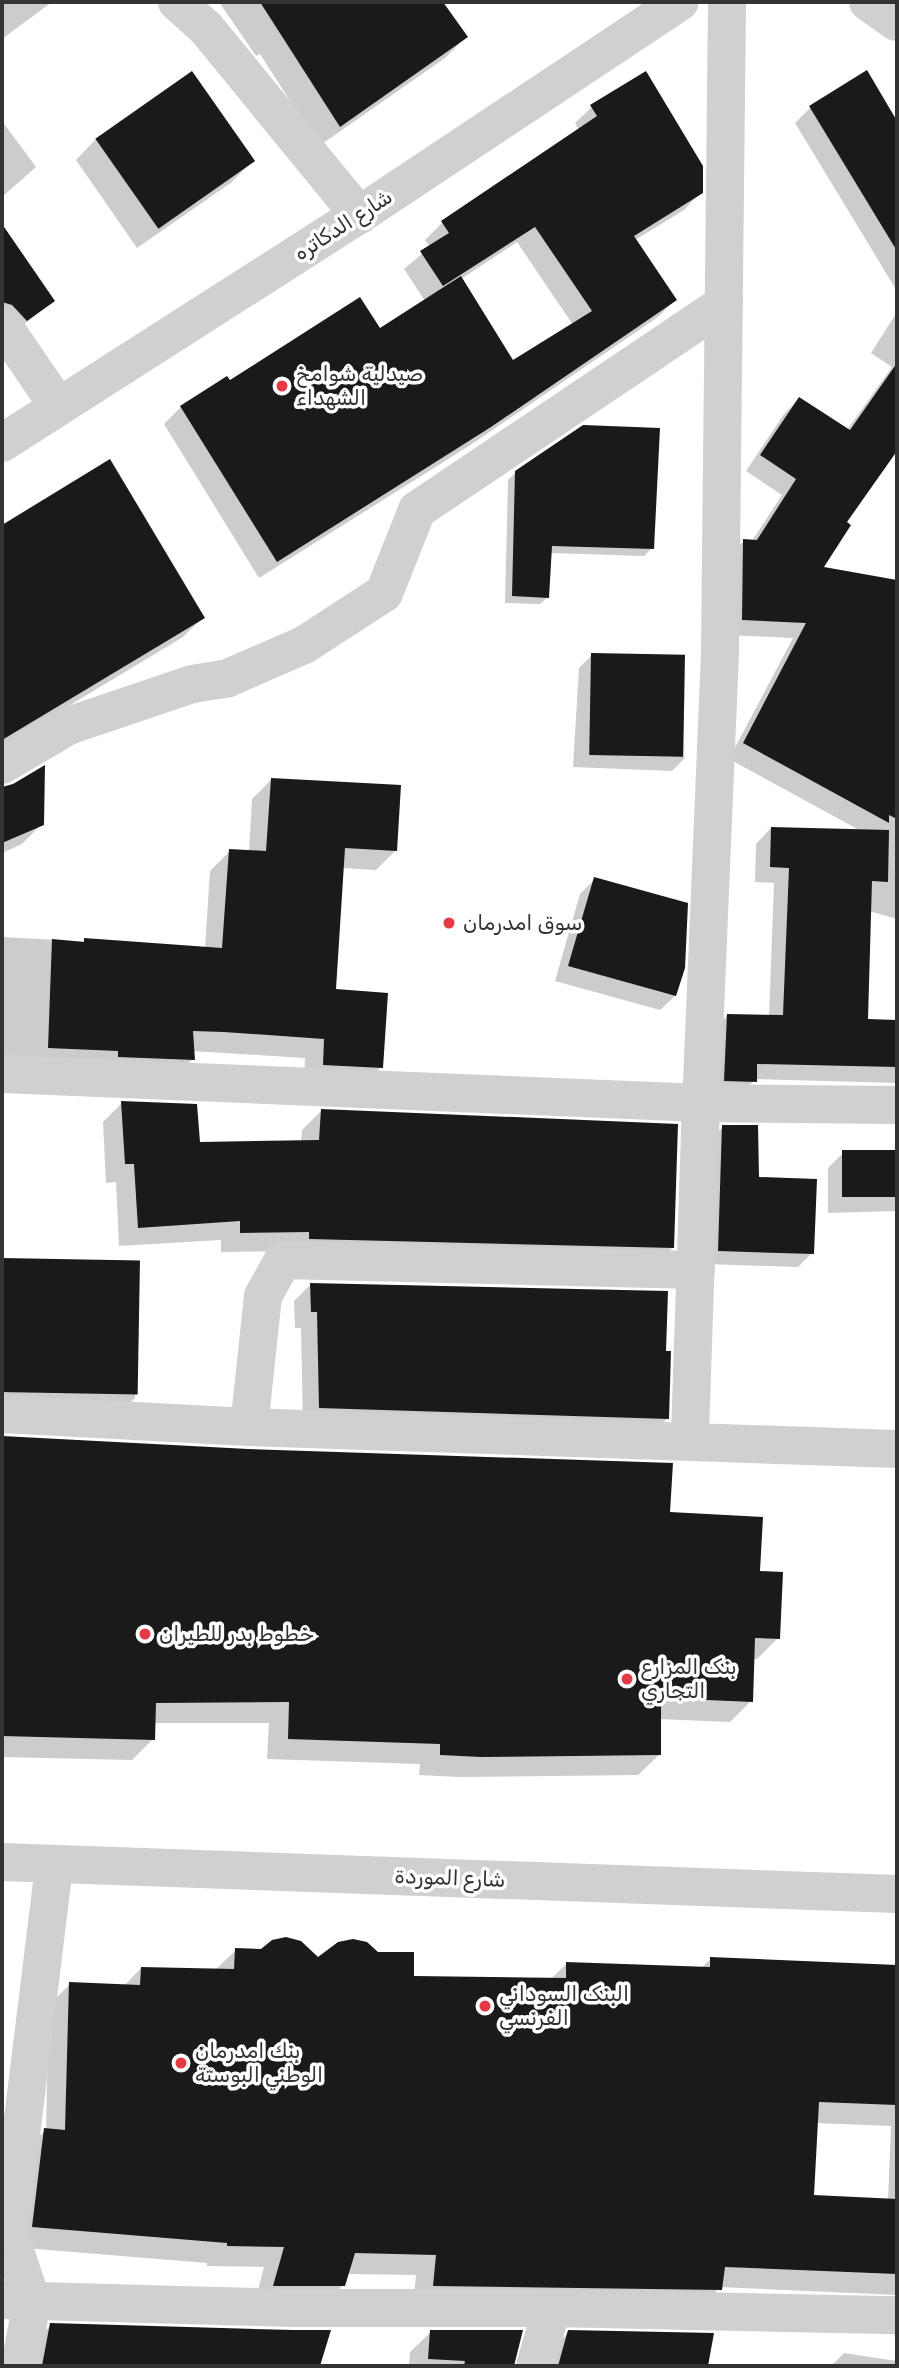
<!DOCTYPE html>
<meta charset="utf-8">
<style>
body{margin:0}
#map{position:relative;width:899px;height:2368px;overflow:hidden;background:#fff;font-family:Rubik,"Noto Sans Arabic",sans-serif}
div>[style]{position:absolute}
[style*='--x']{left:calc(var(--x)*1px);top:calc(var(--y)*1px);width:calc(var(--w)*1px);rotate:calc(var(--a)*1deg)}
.shadow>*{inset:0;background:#0003}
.building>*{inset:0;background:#1a1a1a;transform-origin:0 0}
.minor>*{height:38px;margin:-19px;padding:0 19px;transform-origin:19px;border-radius:19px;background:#d0d0d0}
.dots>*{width:19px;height:19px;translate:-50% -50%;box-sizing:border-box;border:4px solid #fff;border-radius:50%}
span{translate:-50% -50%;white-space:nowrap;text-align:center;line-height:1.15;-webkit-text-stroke:7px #fff;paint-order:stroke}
.street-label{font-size:21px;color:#333}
.poi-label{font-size:21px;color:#333}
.left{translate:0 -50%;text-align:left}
.frame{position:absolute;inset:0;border:4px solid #333;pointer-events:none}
</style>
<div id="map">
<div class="shadow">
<div style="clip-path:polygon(2px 2px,52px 2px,2px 39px)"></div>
<div style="clip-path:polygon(219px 2px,441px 2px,466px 37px,445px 58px,319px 146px,260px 54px,256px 56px)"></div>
<div style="clip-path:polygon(866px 73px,897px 124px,897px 291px,795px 123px,810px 108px)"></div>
<div style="clip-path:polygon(evenodd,592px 107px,701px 192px,684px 210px,635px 240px,675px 300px,658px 317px,472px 444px,259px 578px,164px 424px,181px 407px,229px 383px,379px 331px,425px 301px,404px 269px,430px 247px,425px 240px,442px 223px,579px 130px,575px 123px,592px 107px,517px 242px,573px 325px,513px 362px,461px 279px,517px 242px)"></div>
<div style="clip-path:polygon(2px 121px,36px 167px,2px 197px)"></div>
<div style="clip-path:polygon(96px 139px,252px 161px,232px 182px,137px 248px,76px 160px)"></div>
<div style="clip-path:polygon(2px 227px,53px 301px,8px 337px,2px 330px)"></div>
<div style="clip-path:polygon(897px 312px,897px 448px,845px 523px,821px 568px,897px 582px,897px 919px,869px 911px,866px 1020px,897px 1021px,897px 1083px,755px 1079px,740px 1096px,709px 1096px,712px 1031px,727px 1016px,769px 1017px,774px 883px,755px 882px,756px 844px,771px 828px,861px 831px,729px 759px,793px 638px,728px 635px,728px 556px,744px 541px,752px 541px,782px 495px,746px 471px,784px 414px,799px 399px,847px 430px,892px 367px,871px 353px)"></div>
<div style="clip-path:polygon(109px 461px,203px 617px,183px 637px,2px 746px,2px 527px)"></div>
<div style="clip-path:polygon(516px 472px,652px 548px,644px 556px,550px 553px,548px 597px,540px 604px,505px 603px,508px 480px)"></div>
<div style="clip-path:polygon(592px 655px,685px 758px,672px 771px,573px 767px,579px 668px)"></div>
<div style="clip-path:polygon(271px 780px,396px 850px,376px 870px,342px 868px,334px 990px,381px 1067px,362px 1087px,304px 1084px,305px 1058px,192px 1051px,193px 1059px,173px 1079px,2px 1066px,2px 937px,205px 948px,210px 871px,230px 851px,249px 852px,252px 799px)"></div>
<div style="clip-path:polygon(14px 785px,42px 824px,22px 844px,2px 853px,2px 789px)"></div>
<div style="clip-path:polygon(595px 879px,675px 996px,660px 1010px,555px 981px,580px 894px)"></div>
<div style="clip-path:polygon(122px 1103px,198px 1144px,301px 1142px,302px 1130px,321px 1111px,673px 1247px,653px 1266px,290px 1251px,221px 1252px,221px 1240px,119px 1246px,116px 1182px,106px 1183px,103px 1122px)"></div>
<div style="clip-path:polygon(723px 1127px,812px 1253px,798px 1267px,705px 1264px,709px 1141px)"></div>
<div style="clip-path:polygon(897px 1152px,897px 1211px,828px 1213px,828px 1168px,843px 1153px)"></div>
<div style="clip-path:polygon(2px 1260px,138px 1262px,135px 1398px,115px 1418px,2px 1413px)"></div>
<div style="clip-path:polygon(311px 1284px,664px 1353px,667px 1419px,650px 1436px,303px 1424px,301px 1328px,295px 1328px,294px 1301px)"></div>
<div style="clip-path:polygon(2px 1437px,248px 1451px,669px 1514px,758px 1573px,778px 1638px,757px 1659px,753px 1659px,751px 1701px,730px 1722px,659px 1719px,660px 1754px,638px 1775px,459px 1777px,419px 1775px,420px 1764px,267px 1759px,269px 1723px,154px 1723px,153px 1739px,132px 1760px,2px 1757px)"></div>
<div style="clip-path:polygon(evenodd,236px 1950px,318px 1959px,412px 1978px,551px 1979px,567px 1963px,701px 1968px,711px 1959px,897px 1967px,897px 2295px,720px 2287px,699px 2310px,413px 2306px,416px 2275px,347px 2274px,343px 2285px,322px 2306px,254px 2306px,264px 2267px,207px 2266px,207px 2263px,12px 2247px,24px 2150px,46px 2130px,49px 2005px,70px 1984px,124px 1986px,141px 1968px,215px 1970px,236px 1950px,816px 2123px,891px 2126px,888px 2200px,813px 2197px,816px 2123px)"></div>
<div style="clip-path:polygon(51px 2325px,329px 2332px,318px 2366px,25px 2366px,30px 2346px)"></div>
<div style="clip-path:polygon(431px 2332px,521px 2332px,513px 2366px,409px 2366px,410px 2352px)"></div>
<div style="clip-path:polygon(569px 2332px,707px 2364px,712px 2366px,544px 2366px,548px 2353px)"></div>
<div style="clip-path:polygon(844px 2353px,897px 2361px,897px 2366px,831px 2366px)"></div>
</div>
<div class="building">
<div style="clip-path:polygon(260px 2px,443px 2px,468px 37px,340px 127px)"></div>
<div style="clip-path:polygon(867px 70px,897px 121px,897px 251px,809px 106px)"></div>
<div style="left:192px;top:71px;width:110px;height:118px;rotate:55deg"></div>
<div style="clip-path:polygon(646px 71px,703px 166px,703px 193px,634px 236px,677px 300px,491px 427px,277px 562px,180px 406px,227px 376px,230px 380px,360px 297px,380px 328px,461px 276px,513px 360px,592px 311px,535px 227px,443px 286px,420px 251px,449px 233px,441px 221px,597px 116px,590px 105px)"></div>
<div style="clip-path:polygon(2px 224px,55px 301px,27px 321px,12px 305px,2px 302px)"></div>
<div style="clip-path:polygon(897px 363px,897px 451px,847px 522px,851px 525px,824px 567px,897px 580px,897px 819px,889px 815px,889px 823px,743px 743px,806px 623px,742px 620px,743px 539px,757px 540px,796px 479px,760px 455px,799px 397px,850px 430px)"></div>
<div style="clip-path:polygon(583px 425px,660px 428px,654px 549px,552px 546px,549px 598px,512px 596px,515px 471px)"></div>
<div style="clip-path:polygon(110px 459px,205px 618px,2px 740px,2px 525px)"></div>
<div style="left:591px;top:653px;width:94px;height:102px;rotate:1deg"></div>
<div style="clip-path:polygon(45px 765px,44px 825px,2px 843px,2px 787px,13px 784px)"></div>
<div style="clip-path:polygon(271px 778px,401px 785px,397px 851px,345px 848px,336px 989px,388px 993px,383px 1068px,323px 1065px,324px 1039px,224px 1032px,193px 1031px,195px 1060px,118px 1057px,118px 1051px,48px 1048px,52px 939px,84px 942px,84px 938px,222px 948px,229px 849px,266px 851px)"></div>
<div style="clip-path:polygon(771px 827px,889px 830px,888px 882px,872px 881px,868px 1019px,897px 1020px,897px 1067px,757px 1064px,757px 1082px,724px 1081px,727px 1014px,783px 1015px,789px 868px,770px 867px)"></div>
<div style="clip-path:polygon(594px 877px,688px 903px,685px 968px,676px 996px,568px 966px)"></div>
<div style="clip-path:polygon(121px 1101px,197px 1104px,200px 1142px,319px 1140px,321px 1109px,678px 1124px,674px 1248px,309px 1239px,309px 1232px,240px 1233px,240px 1221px,138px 1228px,134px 1164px,125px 1164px)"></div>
<div style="clip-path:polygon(722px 1125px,758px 1125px,759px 1177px,817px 1179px,814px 1254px,718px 1251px)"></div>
<div style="left:897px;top:1150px;width:47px;height:55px;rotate:90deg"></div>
<div style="left:2px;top:1258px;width:138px;height:134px;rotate:1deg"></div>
<div style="clip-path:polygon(310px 1283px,668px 1291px,666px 1351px,671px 1351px,669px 1419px,319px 1408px,317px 1312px,311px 1312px)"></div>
<div style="clip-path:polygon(2px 1436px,248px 1449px,673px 1463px,670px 1512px,763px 1517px,760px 1571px,783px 1572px,780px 1639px,755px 1638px,753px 1702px,661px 1698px,661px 1755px,481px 1757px,440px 1755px,440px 1744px,288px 1739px,289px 1702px,156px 1703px,155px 1740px,2px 1736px)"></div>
<div style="clip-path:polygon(286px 1937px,301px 1941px,318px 1957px,338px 1942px,353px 1939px,367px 1942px,378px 1952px,414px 1952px,414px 1976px,566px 1978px,566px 1962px,710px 1967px,710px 1957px,897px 1965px,897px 2105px,819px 2102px,814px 2195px,897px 2199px,897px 2274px,725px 2267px,722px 2290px,433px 2286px,436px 2255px,355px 2253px,345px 2286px,273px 2286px,284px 2247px,227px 2246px,227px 2243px,32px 2227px,44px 2128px,65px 2130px,69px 1982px,140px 1985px,141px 1967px,234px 1969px,235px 1948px,261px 1949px,272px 1940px)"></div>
<div style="clip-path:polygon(50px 2323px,293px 2330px,331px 2330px,320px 2366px,42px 2366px)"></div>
<div style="clip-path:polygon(430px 2330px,523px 2330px,514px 2366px,464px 2366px,465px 2361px,428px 2359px)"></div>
<div style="clip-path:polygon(568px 2330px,714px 2333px,708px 2366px,558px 2366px)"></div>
</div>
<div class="minor">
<div style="--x:177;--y:2;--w:39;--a:42"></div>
<div style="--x:206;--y:28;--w:242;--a:50.7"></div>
<div style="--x:727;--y:2;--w:651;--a:90.62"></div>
<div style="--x:720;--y:653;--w:450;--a:92.4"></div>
<div style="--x:701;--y:1103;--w:196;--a:0.6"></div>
<div style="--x:868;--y:2;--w:35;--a:35"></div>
<div style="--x:2;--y:324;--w:99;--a:55.7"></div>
<div style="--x:2;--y:443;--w:424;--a:-32.6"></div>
<div style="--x:359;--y:215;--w:385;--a:-33.6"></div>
<div style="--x:2;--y:765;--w:77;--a:-30.6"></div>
<div style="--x:68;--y:726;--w:131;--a:-18.7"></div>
<div style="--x:192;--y:684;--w:36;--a:-9"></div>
<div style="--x:228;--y:678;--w:83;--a:-23.5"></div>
<div style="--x:304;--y:645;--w:95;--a:-33"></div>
<div style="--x:384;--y:593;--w:89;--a:-68.3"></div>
<div style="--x:417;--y:510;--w:370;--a:-33.9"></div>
<div style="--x:2;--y:1074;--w:700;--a:2.38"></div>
<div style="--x:701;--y:1103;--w:338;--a:91.9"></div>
<div style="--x:2;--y:1414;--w:247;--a:3"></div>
<div style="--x:249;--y:1427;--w:648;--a:1.94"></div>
<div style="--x:249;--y:1427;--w:132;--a:-83.9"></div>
<div style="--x:263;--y:1296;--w:41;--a:-60.9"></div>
<div style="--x:283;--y:1260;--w:413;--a:1.4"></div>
<div style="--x:2;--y:1862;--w:896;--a:2.05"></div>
<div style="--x:2;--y:2300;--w:291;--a:1.6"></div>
<div style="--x:293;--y:2308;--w:259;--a:0"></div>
<div style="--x:552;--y:2308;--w:345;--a:1.2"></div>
<div style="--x:20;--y:2366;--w:65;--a:-79.4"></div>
<div style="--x:32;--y:2302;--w:73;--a:-108.4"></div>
<div style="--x:9;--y:2233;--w:372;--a:-83"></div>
<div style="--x:535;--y:2366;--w:60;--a:-73.7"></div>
</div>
<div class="dots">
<div style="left:282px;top:386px;background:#e63946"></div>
<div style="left:449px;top:923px;background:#e63946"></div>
<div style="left:145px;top:1634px;background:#e63946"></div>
<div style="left:627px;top:1679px;background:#e63946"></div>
<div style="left:485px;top:2006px;background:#e63946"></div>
<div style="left:181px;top:2063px;background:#e63946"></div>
</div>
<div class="street-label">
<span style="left:343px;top:225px;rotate:-33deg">شارع الدكاتره</span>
<span style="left:450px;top:1878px;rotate:2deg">شارع الموردة</span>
</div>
<div class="poi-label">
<span class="left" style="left:296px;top:386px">صيدلية شوامخ<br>الشهداء</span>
<span class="left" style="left:463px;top:923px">سوق امدرمان</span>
<span class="left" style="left:159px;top:1634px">خطوط بدر للطيران</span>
<span class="left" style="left:641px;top:1679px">بنک المزارع<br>التجاري</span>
<span class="left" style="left:499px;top:2006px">البنک السوداني<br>الفرنسي</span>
<span class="left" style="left:195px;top:2063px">بنك امدرمان<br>الوطني البوستة</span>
</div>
<div class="frame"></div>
</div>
